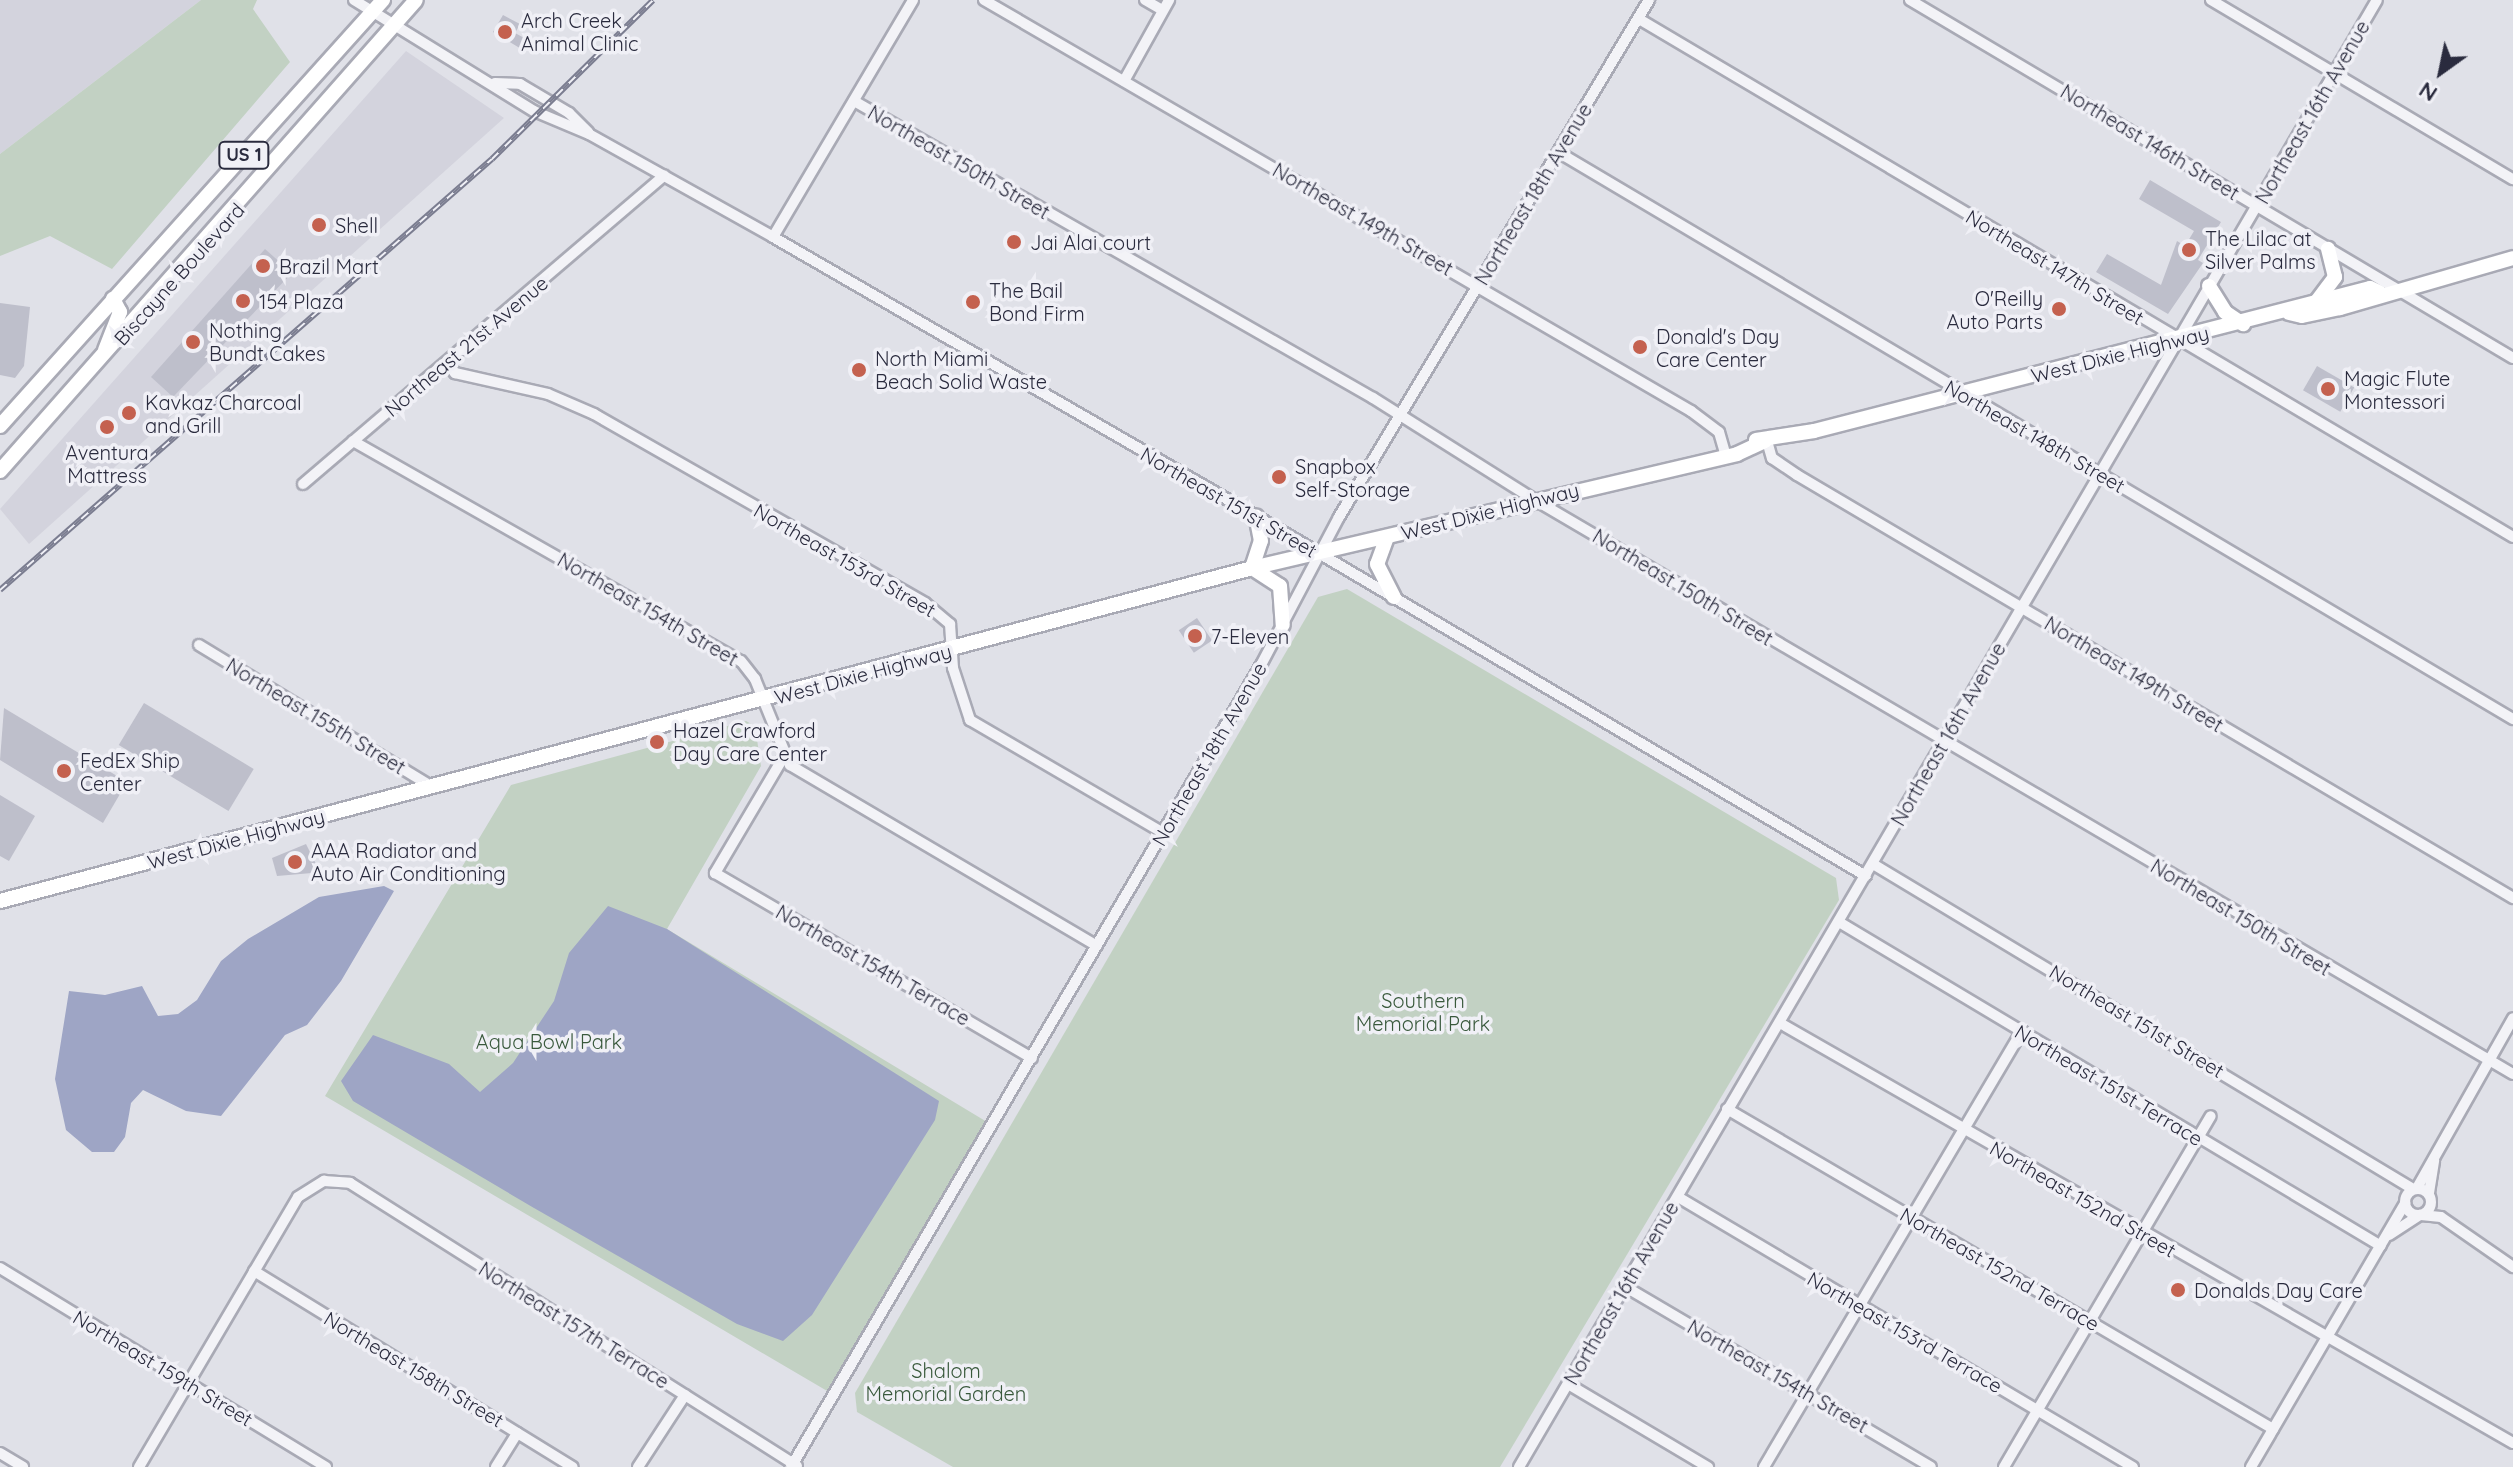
<!DOCTYPE html>
<style>
body{margin:0}
#map{position:relative;width:2513px;height:1467px;overflow:hidden;background:#e0e1e8;font-family:Quicksand,sans-serif}
div>[style]{position:absolute}
[style*='--x']{left:calc(var(--x)*1px);top:calc(var(--y)*1px);width:calc(var(--w)*1px);rotate:calc(var(--a)*1deg)}
.built>*{inset:0;background:#d3d3dd}
.green>*{inset:0;background:#c2d1c3}
.water>*{inset:0;background:#9ea5c5}
.building>*{inset:0;background:#bebfcb;transform-origin:0 0}
.roads{filter:drop-shadow(2px 0 #a9aab5) drop-shadow(-2px 0 #a9aab5) drop-shadow(0 2px #a9aab5) drop-shadow(0 -2px #a9aab5)}
.minor>*{height:10px;margin:-5px;padding:0 5px;transform-origin:5px;border-radius:5px;background:#f3f3f7}
.minor>.ring{margin:-5px;padding:0;box-sizing:content-box;background:none;border:10px solid #f3f3f7;border-radius:50%}
.major>*{height:14px;margin:-7px;padding:0 7px;transform-origin:7px;border-radius:7px;background:#fff}
.rail>*{height:6px;margin-top:-3px;transform-origin:0;background:repeating-linear-gradient(90deg,#f0f0f6 0 9px,#7b7d90 0 18px);box-sizing:border-box;border-block:2px solid #7b7d90}
.dots>*{width:22px;height:22px;translate:-50% -50%;box-sizing:border-box;border:4px solid #f0f0f6;border-radius:50%}
span{translate:-50% -50%;white-space:nowrap;text-align:center;line-height:1.15;-webkit-text-stroke:7px #f0f0f6;paint-order:stroke}
.shield-label span{padding:2px 6px;background:#f0f0f6;border:2px solid;border-radius:6px;-webkit-text-stroke-width:0}
.shield-label{font-size:18px;color:#2a2b3e;font-weight:700}
.poi-label{font-size:20px;color:#2a2b3e}
.left{translate:0 -50%;text-align:left}
.right{translate:-100% -50%;text-align:right}
.street-label{font-size:20px;color:#2a2b3e}
.park-label{font-size:20px;color:#39593c}
.north{position:absolute;left:2401px;top:32px;width:80px;height:80px;-webkit-text-stroke:6px #f0f0f6;paint-order:stroke;rotate:213deg;font-size:22px;font-weight:700;line-height:32px;text-align:center;color:#2a2b3e}
.north::after{content:'';display:block;margin:auto;width:28px;height:36px;background:#2a2b3e;clip-path:polygon(50% 0,100% 100%,50% 72%,0 100%)}
</style>
<div id="map">
<div class="built">
<div style="clip-path:polygon(0 0,201px 0,0 154px)"></div>
<div style="clip-path:polygon(406px 51px,504px 118px,29px 544px,0 509px)"></div>
</div>
<div class="green">
<div style="clip-path:polygon(201px 0,257px 0,253px 9px,290px 62px,112px 269px,50px 236px,0 256px,0 154px)"></div>
<div style="clip-path:polygon(1347px 589px,1836px 878px,1839px 900px,1500px 1467px,953px 1467px,857px 1412px,855px 1393px,1318px 597px)"></div>
<div style="clip-path:polygon(746px 721px,755px 726px,761px 766px,667px 929px,992px 1125px,834px 1395px,325px 1096px,511px 785px)"></div>
</div>
<div class="water">
<div style="clip-path:polygon(384px 886px,394px 891px,341px 981px,307px 1025px,285px 1035px,221px 1116px,186px 1111px,143px 1090px,131px 1103px,125px 1137px,114px 1152px,92px 1152px,66px 1130px,55px 1079px,69px 991px,105px 995px,142px 986px,158px 1016px,178px 1014px,197px 1000px,221px 961px,248px 939px,319px 897px)"></div>
<div style="clip-path:polygon(608px 906px,667px 929px,939px 1101px,935px 1120px,812px 1315px,783px 1341px,737px 1324px,534px 1208px,353px 1101px,341px 1081px,373px 1035px,449px 1064px,480px 1092px,513px 1063px,554px 1001px,569px 953px)"></div>
</div>
<div class="building">
<div style="clip-path:polygon(503px 15px,520px 24px,515px 33px,528px 40px,523px 50px,493px 32px)"></div>
<div style="clip-path:polygon(2150px 180px,2221px 222px,2198px 260px,2203px 263px,2168px 314px,2096px 272px,2107px 254px,2161px 285px,2177px 241px,2185px 246px,2194px 231px,2139px 199px)"></div>
<div style="clip-path:polygon(265px 249px,292px 273px,173px 397px,151px 377px)"></div>
<div style="clip-path:polygon(0 303px,30px 307px,24px 366px,15px 378px,0 375px)"></div>
<div style="left:2317px;top:366px;width:43px;height:28px;rotate:30deg"></div>
<div style="left:1197px;top:618px;width:27px;height:22px;rotate:56deg"></div>
<div style="left:144px;top:703px;width:128px;height:49px;rotate:31deg"></div>
<div style="clip-path:polygon(4px 708px,127px 782px,103px 823px,0 760px)"></div>
<div style="clip-path:polygon(0 795px,35px 816px,9px 861px,0 856px)"></div>
<div style="clip-path:polygon(306px 844px,317px 866px,312px 873px,277px 876px,272px 858px)"></div>
</div>
<div class="roads">
<div class="minor">
<div style="--x:354;--y:0;--w:211;--a:31.7"></div>
<div style="--x:534;--y:111;--w:60;--a:22.7"></div>
<div style="--x:589;--y:134;--w:211;--a:29.2"></div>
<div style="--x:773;--y:237;--w:558;--a:30.01"></div>
<div style="--x:1256;--y:516;--w:708;--a:30.55"></div>
<div style="--x:984;--y:0;--w:818;--a:30.17"></div>
<div style="--x:1691;--y:411;--w:35;--a:37"></div>
<div style="--x:1719;--y:432;--w:22;--a:74"></div>
<div style="--x:1145;--y:0;--w:20;--a:30"></div>
<div style="--x:1910;--y:0;--w:701;--a:30.7"></div>
<div style="--x:2211;--y:0;--w:351;--a:30.7"></div>
<div style="--x:1639;--y:19;--w:1016;--a:30.65"></div>
<div style="--x:1124;--y:81;--w:93;--a:-60.9"></div>
<div style="--x:495;--y:83;--w:25;--a:2"></div>
<div style="--x:520;--y:84;--w:57;--a:30.6"></div>
<div style="--x:569;--y:113;--w:27;--a:45"></div>
<div style="--x:854;--y:101;--w:598;--a:29.78"></div>
<div style="--x:1373;--y:398;--w:191;--a:32.2"></div>
<div style="--x:1535;--y:500;--w:1134;--a:30.41"></div>
<div style="--x:1558;--y:152;--w:1111;--a:30.7"></div>
<div style="--x:773;--y:237;--w:275;--a:-59.4"></div>
<div style="--x:448;--y:365;--w:11;--a:49"></div>
<div style="--x:455;--y:373;--w:95;--a:12.7"></div>
<div style="--x:548;--y:394;--w:50;--a:23.5"></div>
<div style="--x:594;--y:414;--w:381;--a:29.7"></div>
<div style="--x:925;--y:603;--w:33;--a:40"></div>
<div style="--x:950;--y:624;--w:44;--a:86.1"></div>
<div style="--x:953;--y:668;--w:55;--a:71.9"></div>
<div style="--x:970;--y:720;--w:224;--a:30.3"></div>
<div style="--x:353;--y:441;--w:446;--a:29.6"></div>
<div style="--x:741;--y:661;--w:23;--a:52"></div>
<div style="--x:755;--y:679;--w:93;--a:67.9"></div>
<div style="--x:790;--y:765;--w:356;--a:30.5"></div>
<div style="--x:1767;--y:441;--w:18;--a:74"></div>
<div style="--x:1772;--y:458;--w:30;--a:34"></div>
<div style="--x:1797;--y:475;--w:832;--a:30.57"></div>
<div style="--x:303;--y:484;--w:475;--a:-40.5"></div>
<div style="--x:199;--y:645;--w:274;--a:31.3"></div>
<div style="--x:783;--y:758;--w:134;--a:120.6"></div>
<div style="--x:715;--y:873;--w:367;--a:30.3"></div>
<div style="--x:1873;--y:864;--w:630;--a:31.04"></div>
<div style="--x:1839;--y:922;--w:631;--a:30.87"></div>
<div style="--x:1780;--y:1023;--w:845;--a:29.81"></div>
<div style="--x:1727;--y:1109;--w:633;--a:30.37"></div>
<div style="--x:2417;--y:1188;--w:195;--a:-60.5"></div>
<div class="ring" style="left:2405px;top:1189px;width:16px;height:16px"></div>
<div style="--x:2429;--y:1193;--w:33;--a:-81"></div>
<div style="--x:1678;--y:1197;--w:529;--a:30.69"></div>
<div style="--x:2421;--y:1215;--w:20;--a:6"></div>
<div style="--x:2441;--y:1217;--w:88;--a:34.8"></div>
<div style="--x:2389;--y:1235;--w:37;--a:-33"></div>
<div style="--x:0;--y:1268;--w:382;--a:31.4"></div>
<div style="--x:254;--y:1271;--w:374;--a:31.6"></div>
<div style="--x:1624;--y:1286;--w:356;--a:30.5"></div>
<div style="--x:1568;--y:1384;--w:163;--a:30.7"></div>
<div style="--x:0;--y:1453;--w:27;--a:31"></div>
<div style="--x:139;--y:1467;--w:313;--a:-59.5"></div>
<div style="--x:298;--y:1197;--w:31;--a:-32"></div>
<div style="--x:324;--y:1181;--w:26;--a:4"></div>
<div style="--x:350;--y:1183;--w:529;--a:32.34"></div>
<div style="--x:496;--y:1467;--w:40;--a:-58"></div>
<div style="--x:638;--y:1467;--w:86;--a:-56.9"></div>
<div style="--x:791;--y:1467;--w:930;--a:-59.63"></div>
<div style="--x:1261;--y:665;--w:167;--a:-62.2"></div>
<div style="--x:1339;--y:517;--w:603;--a:-59.05"></div>
<div style="--x:1519;--y:1467;--w:1699;--a:-59.68"></div>
<div style="--x:1764;--y:1467;--w:507;--a:-59.39"></div>
<div style="--x:2004;--y:1467;--w:407;--a:-59.5"></div>
<div style="--x:2251;--y:1467;--w:306;--a:-59.7"></div>
</div>
<div class="major">
<div style="--x:2209;--y:286;--w:31;--a:58"></div>
<div style="--x:2225;--y:312;--w:22;--a:34"></div>
<div style="--x:2317;--y:301;--w:30;--a:-53"></div>
<div style="--x:2335;--y:277;--w:29;--a:-104"></div>
<div style="--x:2289;--y:313;--w:13;--a:13"></div>
<div style="--x:2302;--y:316;--w:39;--a:-12"></div>
<div style="--x:2340;--y:308;--w:180;--a:-16.1"></div>
<div style="--x:105;--y:350;--w:41;--a:-68.5"></div>
<div style="--x:120;--y:312;--w:15;--a:-118"></div>
<div style="--x:0;--y:426;--w:573;--a:-48.04"></div>
<div style="--x:1756;--y:440;--w:59;--a:-8.8"></div>
<div style="--x:1814;--y:431;--w:574;--a:-14.42"></div>
<div style="--x:2370;--y:288;--w:10;--a:24"></div>
<div style="--x:0;--y:471;--w:628;--a:-48.55"></div>
<div style="--x:1387;--y:537;--w:29;--a:110"></div>
<div style="--x:1377;--y:564;--w:37;--a:63"></div>
<div style="--x:1252;--y:568;--w:33;--a:33"></div>
<div style="--x:1280;--y:586;--w:39;--a:86"></div>
<div style="--x:1252;--y:568;--w:28;--a:-72"></div>
<div style="--x:1261;--y:541;--w:25;--a:-101"></div>
<div style="--x:0;--y:901;--w:1296;--a:-14.89"></div>
<div style="--x:1252;--y:568;--w:498;--a:-13.2"></div>
<div style="--x:1737;--y:454;--w:31;--a:-25"></div>
</div>
</div>
<div class="rail">
<div style="--x:0;--y:590;--w:654;--a:-41.22"></div>
<div style="--x:492;--y:159;--w:226;--a:-44.6"></div>
</div>
<div class="dots">
<div style="left:505px;top:32px;background:#c4614f"></div>
<div style="left:319px;top:225px;background:#c4614f"></div>
<div style="left:1014px;top:242px;background:#c4614f"></div>
<div style="left:2189px;top:250px;background:#c4614f"></div>
<div style="left:263px;top:266px;background:#c4614f"></div>
<div style="left:243px;top:301px;background:#c4614f"></div>
<div style="left:973px;top:302px;background:#c4614f"></div>
<div style="left:2059px;top:309px;background:#c4614f"></div>
<div style="left:193px;top:342px;background:#c4614f"></div>
<div style="left:1640px;top:347px;background:#c4614f"></div>
<div style="left:859px;top:370px;background:#c4614f"></div>
<div style="left:2328px;top:389px;background:#c4614f"></div>
<div style="left:129px;top:413px;background:#c4614f"></div>
<div style="left:107px;top:427px;background:#c4614f"></div>
<div style="left:1279px;top:477px;background:#c4614f"></div>
<div style="left:1195px;top:636px;background:#c4614f"></div>
<div style="left:657px;top:742px;background:#c4614f"></div>
<div style="left:64px;top:771px;background:#c4614f"></div>
<div style="left:295px;top:862px;background:#c4614f"></div>
<div style="left:2178px;top:1290px;background:#c4614f"></div>
</div>
<div class="shield-label">
<span style="left:244px;top:155px">US 1</span>
</div>
<div class="poi-label">
<span class="left" style="left:521px;top:32px">Arch Creek<br>Animal Clinic</span>
<span class="left" style="left:335px;top:225px">Shell</span>
<span class="left" style="left:2205px;top:250px">The Lilac at<br>Silver Palms</span>
<span class="left" style="left:1030px;top:242px">Jai Alai court</span>
<span class="left" style="left:279px;top:266px">Brazil Mart</span>
<span class="left" style="left:989px;top:302px">The Bail<br>Bond Firm</span>
<span class="right" style="left:2043px;top:310px">O'Reilly<br>Auto Parts</span>
<span class="left" style="left:259px;top:301px">154 Plaza</span>
<span class="left" style="left:209px;top:342px">Nothing<br>Bundt Cakes</span>
<span class="left" style="left:1656px;top:348px">Donald's Day<br>Care Center</span>
<span class="left" style="left:875px;top:370px">North Miami<br>Beach Solid Waste</span>
<span class="left" style="left:2344px;top:390px">Magic Flute<br>Montessori</span>
<span class="left" style="left:145px;top:414px">Kavkaz Charcoal<br>and Grill</span>
<span style="left:107px;top:464px">Aventura<br>Mattress</span>
<span class="left" style="left:1295px;top:478px">Snapbox<br>Self-Storage</span>
<span class="left" style="left:1211px;top:636px">7-Eleven</span>
<span class="left" style="left:673px;top:742px">Hazel Crawford<br>Day Care Center</span>
<span class="left" style="left:80px;top:772px">FedEx Ship<br>Center</span>
<span class="left" style="left:311px;top:862px">AAA Radiator and<br>Auto Air Conditioning</span>
<span class="left" style="left:2194px;top:1290px">Donalds Day Care</span>
</div>
<div class="street-label">
<span style="left:2312px;top:112px;rotate:-60deg">Northeast 16th Avenue</span>
<span style="left:2150px;top:142px;rotate:31deg">Northeast 146th Street</span>
<span style="left:959px;top:162px;rotate:30deg">Northeast 150th Street</span>
<span style="left:1533px;top:194px;rotate:-59deg">Northeast 18th Avenue</span>
<span style="left:1363px;top:219px;rotate:30deg">Northeast 149th Street</span>
<span style="left:2055px;top:267px;rotate:31deg">Northeast 147th Street</span>
<span style="left:179px;top:274px;rotate:-48deg">Biscayne Boulevard</span>
<span style="left:466px;top:346px;rotate:-40deg">Northeast 21st Avenue</span>
<span style="left:2120px;top:354px;rotate:-14deg">West Dixie Highway</span>
<span style="left:2035px;top:436px;rotate:30deg">Northeast 148th Street</span>
<span style="left:1229px;top:502px;rotate:30deg">Northeast 151st Street</span>
<span style="left:1490px;top:511px;rotate:-14deg">West Dixie Highway</span>
<span style="left:845px;top:560px;rotate:30deg">Northeast 153rd Street</span>
<span style="left:1683px;top:587px;rotate:31deg">Northeast 150th Street</span>
<span style="left:648px;top:609px;rotate:30deg">Northeast 154th Street</span>
<span style="left:863px;top:674px;rotate:-15deg">West Dixie Highway</span>
<span style="left:2134px;top:674px;rotate:31deg">Northeast 149th Street</span>
<span style="left:316px;top:716px;rotate:31deg">Northeast 155th Street</span>
<span style="left:1948px;top:734px;rotate:-60deg">Northeast 16th Avenue</span>
<span style="left:1209px;top:754px;rotate:-60deg">Northeast 18th Avenue</span>
<span style="left:236px;top:839px;rotate:-15deg">West Dixie Highway</span>
<span style="left:2241px;top:917px;rotate:31deg">Northeast 150th Street</span>
<span style="left:873px;top:965px;rotate:30deg">Northeast 154th Terrace</span>
<span style="left:2137px;top:1021px;rotate:31deg">Northeast 151st Street</span>
<span style="left:2109px;top:1085px;rotate:31deg">Northeast 151st Terrace</span>
<span style="left:2083px;top:1199px;rotate:30deg">Northeast 152nd Street</span>
<span style="left:2000px;top:1269px;rotate:30deg">Northeast 152nd Terrace</span>
<span style="left:1621px;top:1293px;rotate:-60deg">Northeast 16th Avenue</span>
<span style="left:574px;top:1325px;rotate:32deg">Northeast 157th Terrace</span>
<span style="left:1905px;top:1332px;rotate:30deg">Northeast 153rd Terrace</span>
<span style="left:163px;top:1368px;rotate:31deg">Northeast 159th Street</span>
<span style="left:414px;top:1369px;rotate:31deg">Northeast 158th Street</span>
<span style="left:1778px;top:1376px;rotate:30deg">Northeast 154th Street</span>
</div>
<div class="park-label">
<span style="left:1423px;top:1012px">Southern<br>Memorial Park</span>
<span style="left:549px;top:1041px">Aqua Bowl Park</span>
<span style="left:946px;top:1382px">Shalom<br>Memorial Garden</span>
</div>
<div class="north">N</div>
</div>
